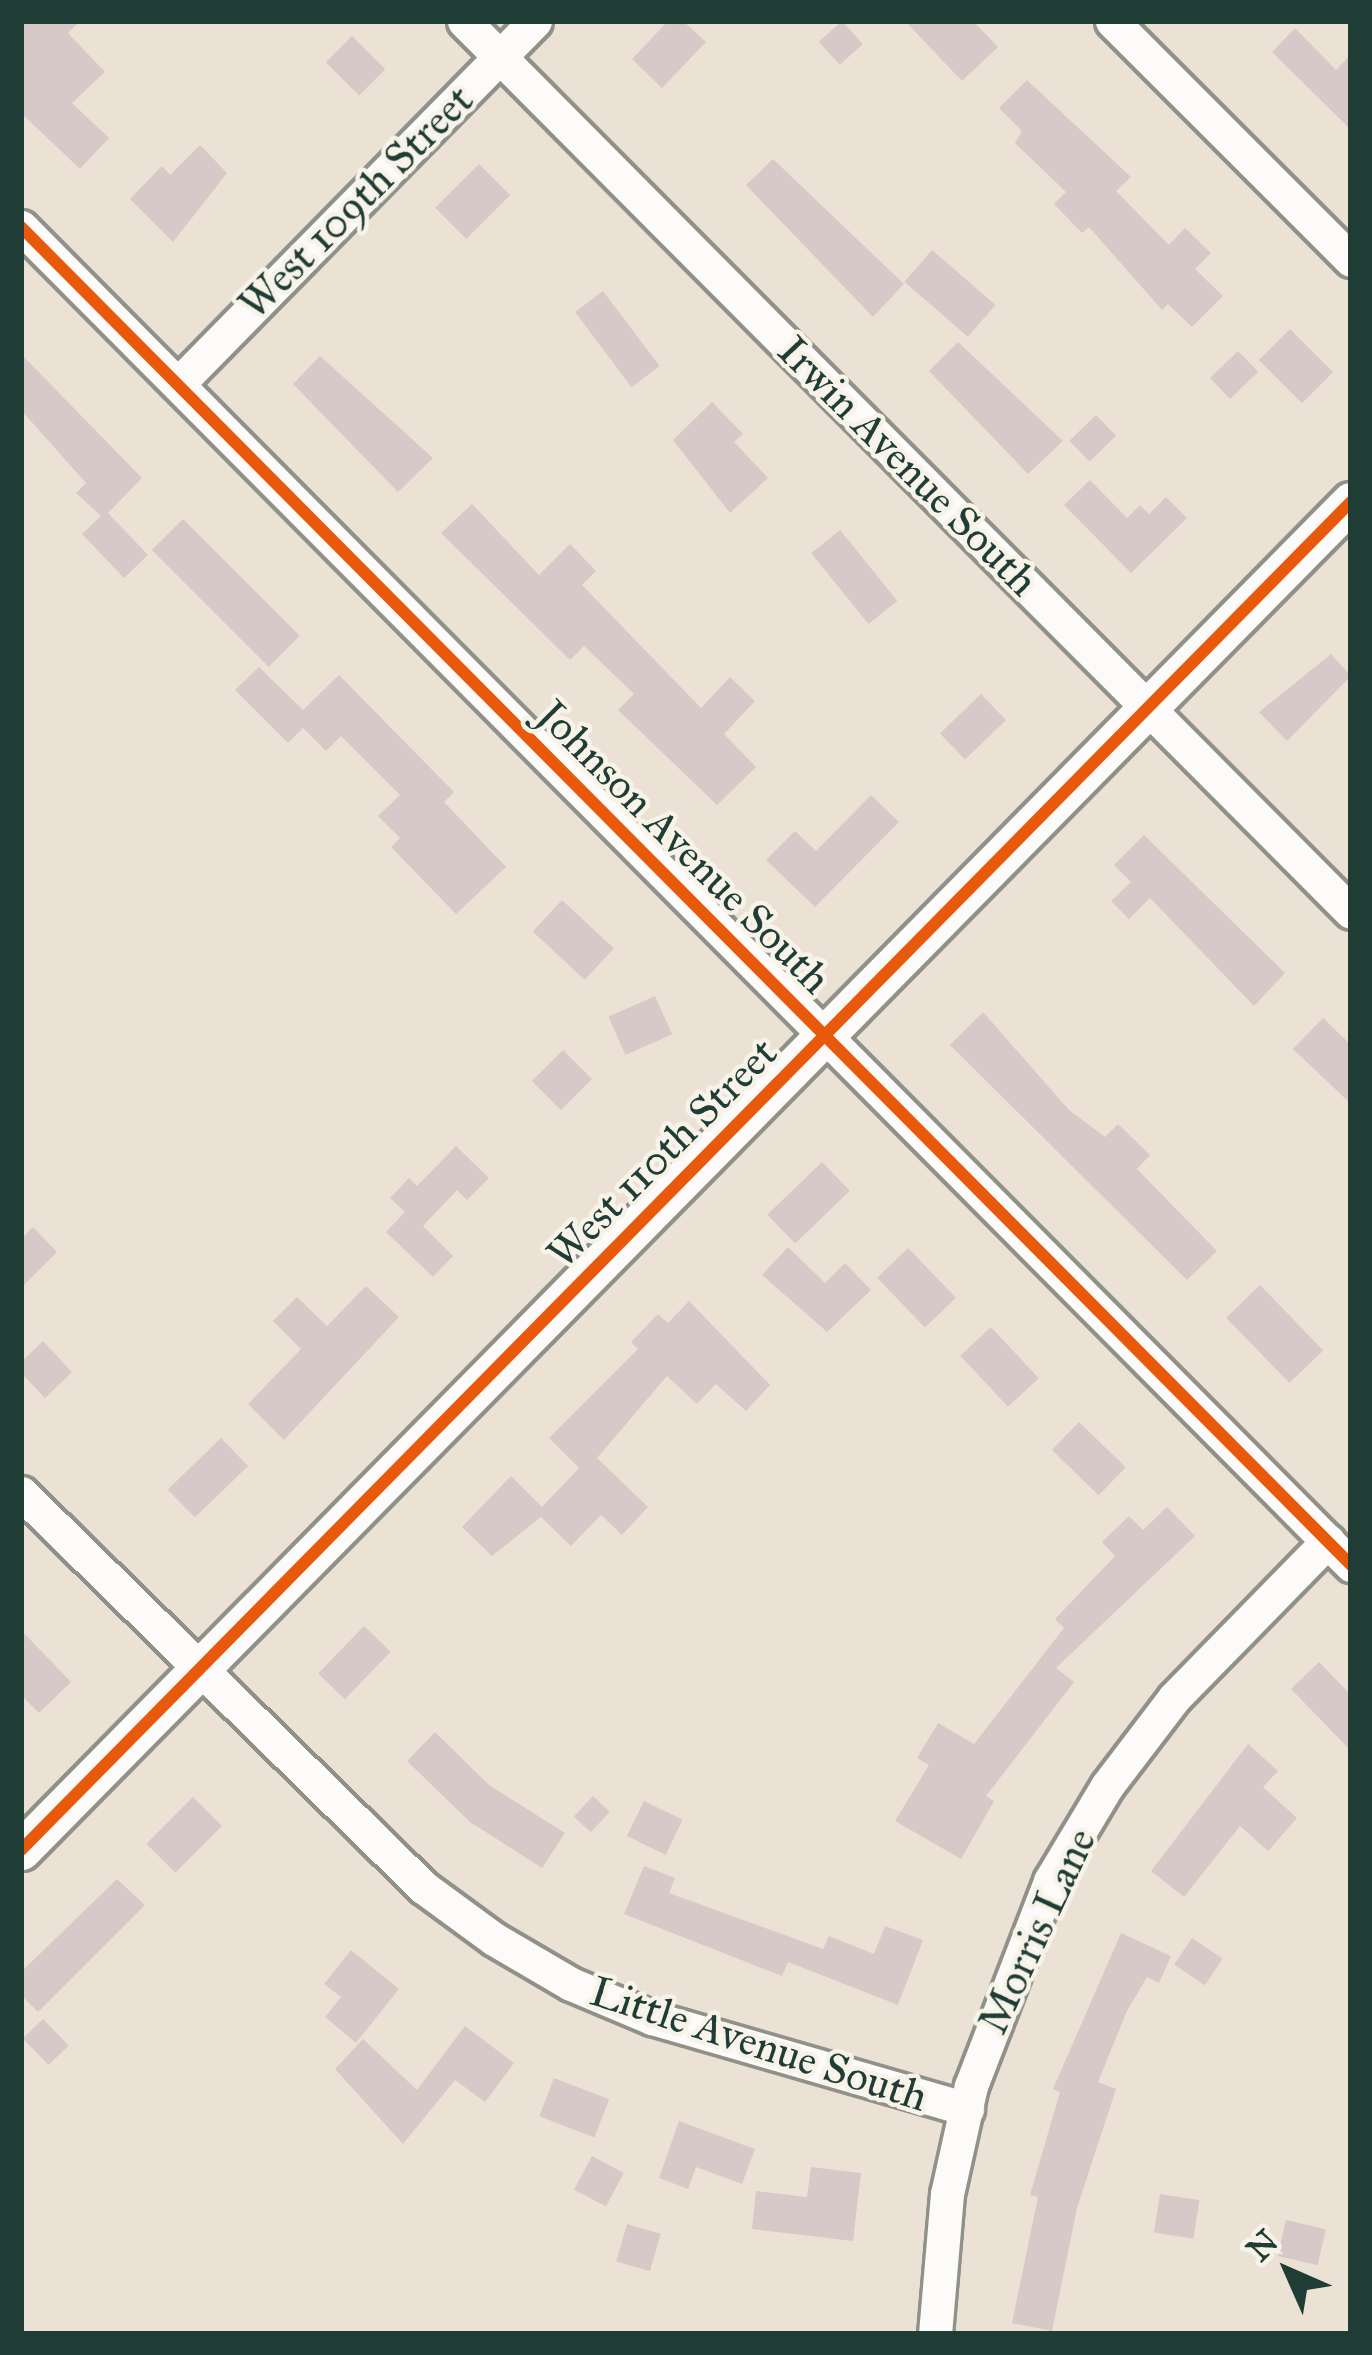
<!DOCTYPE html>
<style>
body{margin:0}
#map{position:relative;width:1372px;height:2355px;overflow:hidden;background:#ebe2d5;font-family:"IM FELL Great Primer",serif}
div>[style]{position:absolute}
[style*='--x']{left:calc(var(--x)*1px);top:calc(var(--y)*1px);width:calc(var(--w)*1px);rotate:calc(var(--a)*1deg)}
.building>*{inset:0;background:#d7c9c8;transform-origin:0 0}
.roads{filter:drop-shadow(3px 0 #909189) drop-shadow(-3px 0 #909189) drop-shadow(0 3px #909189) drop-shadow(0 -3px #909189)}
.minor>*{height:33px;margin:-16.5px;padding:0 16.5px;transform-origin:16.5px;border-radius:16.5px;background:#fcfbf9}
.tertiary>*{height:39px;margin:-19.5px;padding:0 19.5px;transform-origin:19.5px;border-radius:19.5px;background:#fcfbf9}
.cycleway>*{height:12px;margin:-6px;padding:0 6px;transform-origin:6px;border-radius:6px;background:#e8590c}
span{translate:-50% -50%;white-space:nowrap;text-align:center;line-height:1.15;-webkit-text-stroke:9px #f7f3e8;paint-order:stroke}
.street-label{font-size:42px;color:#1f3d34}
.frame{position:absolute;inset:0;border:24px solid #1f3d34;pointer-events:none}
.north{position:absolute;left:1228px;top:2211px;width:120px;height:120px;-webkit-text-stroke:9px #f7f3e8;paint-order:stroke;rotate:315deg;font-size:33px;font-weight:700;line-height:48px;text-align:center;color:#1f3d34}
.north::after{content:'';display:block;margin:auto;width:42px;height:54px;background:#1f3d34;clip-path:polygon(50% 0,100% 100%,50% 72%,0 100%)}
</style>
<div id="map">
<div class="building">
<div style="clip-path:polygon(21px 21px,80px 21px,68px 33px,105px 72px,72px 103px,109px 138px,80px 169px,21px 113px)"></div>
<div style="clip-path:polygon(668px 21px,683px 21px,706px 42px,662px 88px,632px 59px)"></div>
<div style="left:842px;top:21px;width:31px;height:31px;rotate:48deg"></div>
<div style="clip-path:polygon(905px 21px,973px 21px,998px 47px,962px 81px)"></div>
<div style="clip-path:polygon(1295px 28px,1336px 70px,1351px 54px,1351px 130px,1272px 52px)"></div>
<div style="left:352px;top:36px;width:47px;height:37px;rotate:45deg"></div>
<div style="clip-path:polygon(1027px 80px,1131px 177px,1116px 191px,1169px 245px,1185px 228px,1211px 253px,1195px 269px,1223px 296px,1192px 327px,1168px 304px,1162px 310px,1089px 227px,1082px 233px,1054px 204px,1066px 192px,1015px 143px,1022px 131px,999px 108px)"></div>
<div style="clip-path:polygon(200px 145px,227px 173px,173px 242px,130px 199px,162px 166px,170px 175px)"></div>
<div style="clip-path:polygon(773px 159px,904px 284px,873px 317px,746px 185px)"></div>
<div style="left:479px;top:164px;width:44px;height:62px;rotate:45deg"></div>
<div style="left:932px;top:250px;width:84px;height:42px;rotate:41deg"></div>
<div style="left:603px;top:291px;width:94px;height:35px;rotate:53deg"></div>
<div style="left:1290px;top:329px;width:61px;height:44px;rotate:45deg"></div>
<div style="clip-path:polygon(958px 342px,1063px 441px,1028px 474px,929px 371px)"></div>
<div style="left:1238px;top:351px;width:29px;height:39px;rotate:46deg"></div>
<div style="clip-path:polygon(21px 354px,142px 478px,108px 513px,148px 555px,124px 578px,82px 534px,101px 516px,76px 493px,86px 483px,21px 410px)"></div>
<div style="clip-path:polygon(320px 356px,433px 458px,398px 492px,293px 384px)"></div>
<div style="clip-path:polygon(712px 402px,743px 434px,734px 442px,768px 478px,730px 513px,673px 440px)"></div>
<div style="left:1096px;top:415px;width:29px;height:37px;rotate:46deg"></div>
<div style="clip-path:polygon(1090px 480px,1127px 518px,1140px 505px,1149px 514px,1166px 497px,1187px 518px,1131px 573px,1064px 505px)"></div>
<div style="clip-path:polygon(472px 504px,539px 575px,570px 544px,596px 571px,582px 585px,701px 708px,730px 677px,755px 701px,724px 734px,756px 767px,717px 805px,618px 710px,634px 694px,584px 646px,570px 660px,441px 533px)"></div>
<div style="left:183px;top:519px;width:165px;height:44px;rotate:45deg"></div>
<div style="left:840px;top:530px;width:91px;height:37px;rotate:51deg"></div>
<div style="clip-path:polygon(1331px 654px,1351px 676px,1287px 741px,1259px 712px)"></div>
<div style="clip-path:polygon(259px 667px,303px 710px,339px 675px,454px 792px,444px 802px,506px 867px,456px 914px,391px 847px,400px 838px,378px 816px,400px 795px,341px 736px,326px 751px,303px 728px,288px 743px,235px 690px)"></div>
<div style="left:981px;top:694px;width:36px;height:57px;rotate:46deg"></div>
<div style="clip-path:polygon(871px 795px,899px 822px,815px 907px,766px 860px,795px 831px,816px 851px)"></div>
<div style="clip-path:polygon(1144px 835px,1285px 973px,1254px 1006px,1150px 898px,1129px 919px,1111px 901px,1131px 882px,1114px 865px)"></div>
<div style="left:562px;top:900px;width:71px;height:43px;rotate:43deg"></div>
<div style="left:655px;top:996px;width:42px;height:51px;rotate:66deg"></div>
<div style="clip-path:polygon(983px 1012px,1069px 1110px,1105px 1137px,1118px 1124px,1150px 1155px,1137px 1169px,1217px 1251px,1187px 1280px,950px 1045px)"></div>
<div style="clip-path:polygon(1323px 1018px,1351px 1045px,1351px 1104px,1293px 1049px)"></div>
<div style="left:563px;top:1050px;width:41px;height:44px;rotate:45deg"></div>
<div style="clip-path:polygon(456px 1146px,489px 1178px,467px 1200px,457px 1190px,423px 1226px,453px 1256px,433px 1277px,386px 1232px,405px 1212px,390px 1198px,409px 1178px,417px 1186px)"></div>
<div style="left:822px;top:1162px;width:40px;height:76px;rotate:46deg"></div>
<div style="clip-path:polygon(33px 1227px,57px 1252px,21px 1288px,21px 1239px)"></div>
<div style="clip-path:polygon(788px 1247px,825px 1283px,845px 1263px,871px 1290px,827px 1332px,762px 1275px)"></div>
<div style="left:908px;top:1248px;width:69px;height:43px;rotate:46deg"></div>
<div style="left:1260px;top:1285px;width:91px;height:47px;rotate:46deg"></div>
<div style="clip-path:polygon(366px 1286px,399px 1317px,284px 1440px,248px 1404px,301px 1349px,273px 1321px,297px 1297px,327px 1326px)"></div>
<div style="clip-path:polygon(689px 1301px,770px 1385px,746px 1411px,716px 1384px,697px 1404px,667px 1376px,597px 1458px,648px 1507px,622px 1535px,601px 1515px,571px 1546px,541px 1517px,492px 1556px,462px 1527px,511px 1476px,542px 1507px,579px 1468px,549px 1438px,638px 1349px,631px 1342px,658px 1314px,668px 1323px)"></div>
<div style="left:991px;top:1327px;width:70px;height:42px;rotate:47deg"></div>
<div style="clip-path:polygon(43px 1341px,72px 1372px,45px 1398px,21px 1373px,21px 1362px)"></div>
<div style="left:1079px;top:1422px;width:65px;height:39px;rotate:44deg"></div>
<div style="left:221px;top:1438px;width:39px;height:74px;rotate:46deg"></div>
<div style="clip-path:polygon(1167px 1507px,1195px 1536px,1056px 1668px,1074px 1682px,986px 1796px,994px 1801px,961px 1859px,895px 1821px,929px 1765px,917px 1758px,938px 1723px,974px 1744px,1064px 1628px,1055px 1619px,1115px 1556px,1102px 1542px,1129px 1516px,1143px 1530px)"></div>
<div style="left:364px;top:1626px;width:37px;height:66px;rotate:44deg"></div>
<div style="clip-path:polygon(21px 1630px,71px 1682px,39px 1713px,21px 1695px)"></div>
<div style="clip-path:polygon(1319px 1662px,1351px 1695px,1351px 1751px,1291px 1689px)"></div>
<div style="clip-path:polygon(435px 1732px,489px 1785px,565px 1833px,542px 1868px,470px 1822px,407px 1761px)"></div>
<div style="clip-path:polygon(1248px 1744px,1278px 1771px,1263px 1787px,1297px 1818px,1268px 1851px,1240px 1826px,1184px 1897px,1151px 1871px)"></div>
<div style="left:593px;top:1796px;width:23px;height:28px;rotate:43deg"></div>
<div style="left:193px;top:1797px;width:41px;height:66px;rotate:45deg"></div>
<div style="left:644px;top:1801px;width:43px;height:39px;rotate:26deg"></div>
<div style="clip-path:polygon(644px 1866px,675px 1878px,669px 1893px,823px 1949px,829px 1936px,874px 1954px,885px 1926px,923px 1940px,898px 2005px,788px 1962px,782px 1976px,624px 1914px)"></div>
<div style="clip-path:polygon(117px 1879px,145px 1905px,38px 2012px,21px 1995px,21px 1972px)"></div>
<div style="clip-path:polygon(1121px 1933px,1171px 1956px,1159px 1983px,1147px 1977px,1127px 2011px,1098px 2082px,1116px 2089px,1077px 2208px,1052px 2331px,1012px 2323px,1038px 2197px,1030px 2195px,1060px 2092px,1053px 2089px)"></div>
<div style="left:1192px;top:1938px;width:37px;height:32px;rotate:34deg"></div>
<div style="clip-path:polygon(351px 1950px,399px 1989px,356px 2043px,325px 2017px,341px 1997px,324px 1984px)"></div>
<div style="left:43px;top:2019px;width:37px;height:28px;rotate:46deg"></div>
<div style="clip-path:polygon(465px 2026px,514px 2063px,485px 2102px,455px 2080px,403px 2144px,335px 2069px,363px 2039px,417px 2090px)"></div>
<div style="left:554px;top:2078px;width:59px;height:41px;rotate:21deg"></div>
<div style="clip-path:polygon(679px 2121px,755px 2149px,742px 2184px,696px 2167px,688px 2189px,659px 2178px)"></div>
<div style="left:592px;top:2156px;width:36px;height:38px;rotate:28deg"></div>
<div style="clip-path:polygon(811px 2167px,861px 2173px,853px 2241px,752px 2229px,756px 2191px,807px 2197px)"></div>
<div style="left:1160px;top:2194px;width:40px;height:39px;rotate:9deg"></div>
<div style="left:1286px;top:2220px;width:41px;height:37px;rotate:13deg"></div>
<div style="left:627px;top:2224px;width:35px;height:39px;rotate:16deg"></div>
</div>
<div class="roads">
<div class="minor">
<div style="--x:464;--y:21;--w:1257;--a:45.13"></div>
<div style="--x:1112;--y:21;--w:338;--a:45"></div>
<div style="--x:21;--y:227;--w:1887;--a:45.17"></div>
<div style="--x:178;--y:384;--w:509;--a:-45.48"></div>
<div style="--x:21;--y:1493;--w:563;--a:44.42"></div>
<div style="--x:423;--y:1887;--w:88;--a:36.2"></div>
<div style="--x:494;--y:1939;--w:89;--a:30.3"></div>
<div style="--x:571;--y:1984;--w:88;--a:22.8"></div>
<div style="--x:652;--y:2018;--w:328;--a:16.1"></div>
<div style="--x:935;--y:2334;--w:141;--a:-85.1"></div>
<div style="--x:947;--y:2194;--w:111;--a:-77.5"></div>
<div style="--x:971;--y:2086;--w:220;--a:-68.9"></div>
<div style="--x:1050;--y:1881;--w:111;--a:-59"></div>
<div style="--x:1107;--y:1786;--w:111;--a:-52.7"></div>
<div style="--x:1174;--y:1698;--w:220;--a:-45.6"></div>
</div>
<div class="tertiary">
<div style="--x:21;--y:1850;--w:1894;--a:-45.39"></div>
</div>
</div>
<div class="cycleway">
<div style="--x:21;--y:227;--w:1887;--a:45.17"></div>
<div style="--x:21;--y:1850;--w:1894;--a:-45.39"></div>
</div>
<div class="street-label">
<span style="left:356px;top:202px;rotate:-45deg">West 109th Street</span>
<span style="left:908px;top:466px;rotate:45deg">Irwin Avenue South</span>
<span style="left:684px;top:847px;rotate:45deg">Johnson Avenue South</span>
<span style="left:662px;top:1153px;rotate:-45deg">West 110th Street</span>
<span style="left:1037px;top:1931px;rotate:-65deg">Morris Lane</span>
<span style="left:759px;top:2044px;rotate:18deg">Little Avenue South</span>
</div>
<div class="frame"></div>
<div class="north">N</div>
</div>
